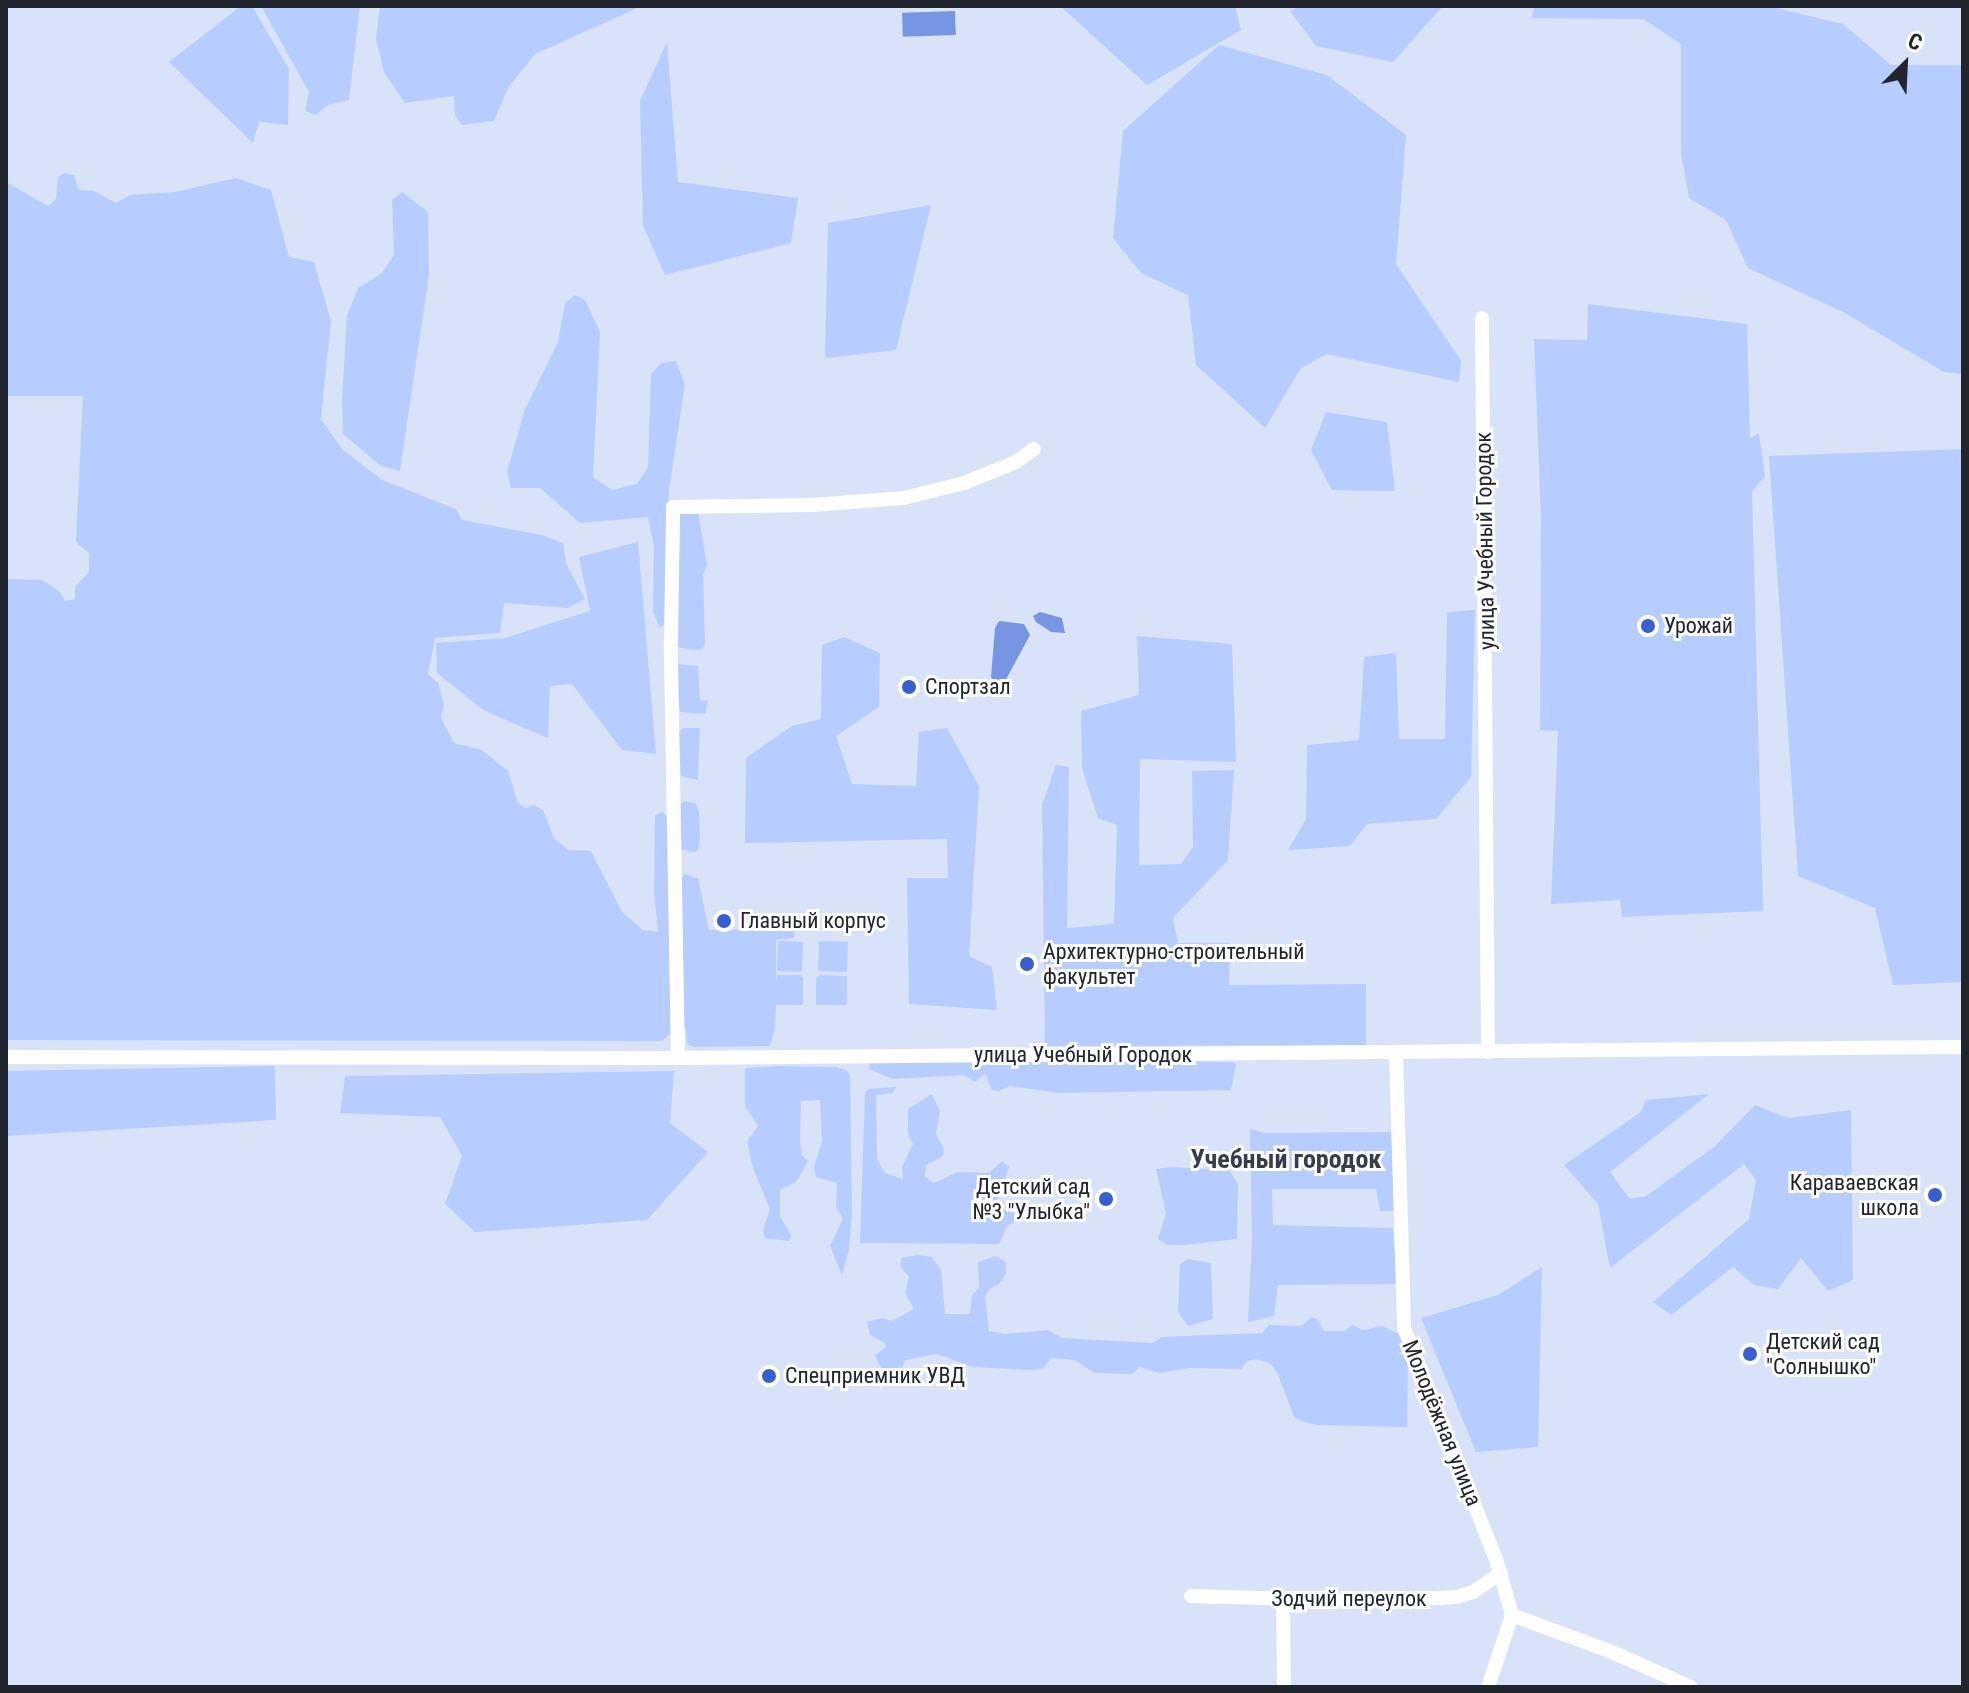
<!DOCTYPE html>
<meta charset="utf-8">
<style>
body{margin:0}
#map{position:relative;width:1969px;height:1693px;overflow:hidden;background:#d8e2f9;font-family:"Roboto Condensed",sans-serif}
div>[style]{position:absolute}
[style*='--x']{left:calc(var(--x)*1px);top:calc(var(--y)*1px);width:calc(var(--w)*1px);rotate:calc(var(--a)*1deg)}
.green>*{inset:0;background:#b7cdff;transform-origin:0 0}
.water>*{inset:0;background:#7696e3;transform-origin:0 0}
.minor>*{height:14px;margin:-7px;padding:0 7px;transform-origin:7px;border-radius:7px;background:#fff}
.dots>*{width:22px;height:22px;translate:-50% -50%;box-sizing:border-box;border:4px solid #fff;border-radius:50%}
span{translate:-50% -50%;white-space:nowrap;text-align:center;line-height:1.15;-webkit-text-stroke:6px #fff;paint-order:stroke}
.street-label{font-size:22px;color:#21252d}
.poi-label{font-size:22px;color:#21252d}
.left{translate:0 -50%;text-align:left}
.right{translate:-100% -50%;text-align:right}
.quarter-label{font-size:26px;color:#353d4e;font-weight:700}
.frame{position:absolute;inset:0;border:8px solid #21252d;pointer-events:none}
.north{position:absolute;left:1865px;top:24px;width:80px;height:80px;-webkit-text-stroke:6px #fff;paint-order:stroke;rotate:24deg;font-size:22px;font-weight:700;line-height:32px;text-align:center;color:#21252d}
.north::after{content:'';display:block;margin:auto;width:28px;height:36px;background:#21252d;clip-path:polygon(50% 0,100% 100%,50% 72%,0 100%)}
</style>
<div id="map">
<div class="green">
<div style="clip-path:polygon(241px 6px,252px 6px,289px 69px,288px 125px,259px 122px,253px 143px,169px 62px)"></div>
<div style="clip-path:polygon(261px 6px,360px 6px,349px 100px,328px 105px,316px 115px,305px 111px,309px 92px)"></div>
<div style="clip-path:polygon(380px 6px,642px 6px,535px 54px,508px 88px,494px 121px,462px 125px,455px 115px,454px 96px,405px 103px,384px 72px,376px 39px)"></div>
<div style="clip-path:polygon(1060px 6px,1235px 6px,1241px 30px,1147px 85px)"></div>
<div style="clip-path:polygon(1300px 6px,1443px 6px,1393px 62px,1316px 46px,1290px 11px)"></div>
<div style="clip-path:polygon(1534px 6px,1768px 6px,1843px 24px,1891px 65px,1963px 65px,1963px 374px,1944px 372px,1843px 312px,1748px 268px,1726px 220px,1689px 198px,1681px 153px,1681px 44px,1643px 19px,1532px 18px)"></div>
<div style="clip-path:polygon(667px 42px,678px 182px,798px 198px,791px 243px,665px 275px,643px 226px,640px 101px)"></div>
<div style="clip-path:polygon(1219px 45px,1327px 75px,1406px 135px,1396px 264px,1461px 361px,1459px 382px,1327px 354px,1301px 368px,1265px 428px,1196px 365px,1188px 295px,1141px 273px,1113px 238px,1123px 131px)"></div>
<div style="clip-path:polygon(64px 173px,74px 175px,79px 190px,94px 191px,116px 203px,130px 195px,175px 192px,236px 178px,271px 190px,289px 257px,314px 262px,331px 321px,321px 419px,342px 449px,382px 480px,456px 509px,462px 520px,542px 535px,563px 543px,566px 563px,585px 599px,568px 608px,504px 603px,500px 633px,435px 638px,428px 674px,438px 683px,444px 705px,441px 718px,454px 743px,482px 750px,508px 771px,518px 803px,526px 808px,534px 805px,543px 810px,554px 838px,568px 850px,591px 851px,622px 912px,643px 930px,658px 932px,654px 891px,655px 815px,663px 812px,668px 818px,671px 1026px,670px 1034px,662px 1041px,6px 1040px,6px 579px,42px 580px,60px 592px,65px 601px,75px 599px,75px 587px,89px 572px,89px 553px,76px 542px,83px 396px,6px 396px,6px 182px,48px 206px,56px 199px,58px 177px)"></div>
<div style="clip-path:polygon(402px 192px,428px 212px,429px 275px,400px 471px,381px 466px,343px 434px,342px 399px,347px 316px,358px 288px,382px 273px,394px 255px,392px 200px)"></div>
<div style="clip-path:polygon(931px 205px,896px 350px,825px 358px,828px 223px)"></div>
<div style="clip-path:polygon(575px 295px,585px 300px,600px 332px,593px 477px,612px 490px,637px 484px,648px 467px,651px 374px,661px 363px,676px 361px,685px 385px,669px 490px,667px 622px,660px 628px,653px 612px,654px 546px,648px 517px,580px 523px,540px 488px,511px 488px,507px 472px,525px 409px,558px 342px,565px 303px)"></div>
<div style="clip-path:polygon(1588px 304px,1747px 324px,1750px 438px,1759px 433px,1765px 476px,1752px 492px,1763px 911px,1622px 917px,1620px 900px,1551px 904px,1558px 731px,1540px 730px,1541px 521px,1534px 339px,1587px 340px)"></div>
<div style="clip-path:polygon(1326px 412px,1387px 422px,1395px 491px,1332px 490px,1311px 450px)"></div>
<div style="clip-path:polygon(1963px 449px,1963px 982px,1893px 985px,1875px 908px,1798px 876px,1769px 456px)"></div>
<div style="clip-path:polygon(680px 511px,698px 512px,707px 565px,703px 575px,705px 642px,703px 649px,694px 650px,677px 647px)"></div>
<div style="clip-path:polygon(638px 542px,656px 754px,622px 750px,572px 684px,550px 686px,548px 738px,483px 710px,437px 673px,436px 643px,505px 638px,590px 611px,579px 557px)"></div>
<div style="clip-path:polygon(1475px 610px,1471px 777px,1436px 819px,1367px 824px,1350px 846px,1288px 850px,1306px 819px,1307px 745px,1359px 740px,1364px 657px,1396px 653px,1399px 739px,1445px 739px,1447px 612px)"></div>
<div style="clip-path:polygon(1137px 636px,1232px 644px,1236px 762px,1140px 759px,1139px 865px,1181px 864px,1193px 847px,1192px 771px,1234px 770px,1228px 860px,1173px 918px,1178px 943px,1230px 943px,1229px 985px,1366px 984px,1366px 1045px,1045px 1046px,1042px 805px,1056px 765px,1069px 767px,1067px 928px,1114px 924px,1117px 825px,1098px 818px,1082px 768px,1081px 711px,1139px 695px)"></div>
<div style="clip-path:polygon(844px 637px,880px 653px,879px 707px,836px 736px,852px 784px,916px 786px,919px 732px,947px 728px,979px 786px,969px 956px,992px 967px,997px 1010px,909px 1004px,907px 878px,948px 878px,947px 839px,745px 843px,746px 758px,792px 726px,821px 719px,822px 645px)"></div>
<div style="clip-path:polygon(678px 664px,698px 666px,700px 701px,708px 701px,705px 714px,680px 712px,676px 679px)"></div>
<div style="clip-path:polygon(683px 728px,700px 728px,698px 780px,681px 776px,678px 733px)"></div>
<div style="clip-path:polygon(684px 801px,696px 803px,699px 812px,700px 839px,698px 850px,694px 852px,680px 849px,680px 804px)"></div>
<div style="clip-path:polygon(684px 874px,698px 878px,709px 930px,795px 929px,794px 938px,776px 940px,776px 986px,777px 975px,800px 975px,803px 978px,803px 1005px,776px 1005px,775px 1028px,770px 1046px,694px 1047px,687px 1044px,686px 1028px,681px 1024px,681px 879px)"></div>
<div style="left:778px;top:941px;width:25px;height:30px;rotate:2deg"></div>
<div style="left:819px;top:941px;width:29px;height:30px;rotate:2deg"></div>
<div style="clip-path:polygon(820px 975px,847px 976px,847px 1005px,816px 1005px,816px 979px)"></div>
<div style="clip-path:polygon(870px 1061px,1233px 1062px,1236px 1064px,1231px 1090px,1059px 1093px,1010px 1086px,999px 1091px,992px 1090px,985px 1074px,975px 1082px,964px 1075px,892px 1079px,869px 1069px)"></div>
<div style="clip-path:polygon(275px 1066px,276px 1120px,6px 1136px,6px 1071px)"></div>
<div style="clip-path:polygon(780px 1066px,837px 1067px,846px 1070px,850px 1076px,852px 1212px,849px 1250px,842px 1275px,830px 1246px,843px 1219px,836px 1207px,837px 1183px,816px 1177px,814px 1167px,822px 1141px,820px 1100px,801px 1101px,800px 1141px,802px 1155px,808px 1161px,796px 1182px,780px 1190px,780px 1216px,791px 1235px,789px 1241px,765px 1238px,763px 1230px,770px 1209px,753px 1168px,747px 1141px,758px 1126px,745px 1106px,745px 1068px)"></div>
<div style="clip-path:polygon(674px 1071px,670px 1123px,708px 1152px,647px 1220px,475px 1232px,445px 1204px,462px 1156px,440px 1117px,340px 1113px,345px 1076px)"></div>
<div style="clip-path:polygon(896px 1087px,893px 1093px,876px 1095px,877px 1159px,885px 1173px,903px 1179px,902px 1167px,913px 1144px,908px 1134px,908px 1109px,932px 1094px,940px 1111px,936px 1134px,944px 1149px,942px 1157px,926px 1165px,925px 1177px,934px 1183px,958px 1172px,989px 1173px,1002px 1161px,1009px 1167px,1004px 1182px,991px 1187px,997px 1192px,999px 1211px,1007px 1209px,1015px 1214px,1016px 1221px,1008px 1225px,999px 1244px,860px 1243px,865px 1094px,868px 1089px)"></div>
<div style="clip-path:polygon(1709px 1094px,1610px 1172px,1630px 1199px,1646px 1196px,1714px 1147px,1755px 1105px,1788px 1118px,1851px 1110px,1853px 1280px,1828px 1291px,1801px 1258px,1778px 1289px,1754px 1285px,1733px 1267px,1671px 1315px,1653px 1302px,1749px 1219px,1756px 1180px,1744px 1164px,1610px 1268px,1598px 1204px,1564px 1165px,1641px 1112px,1646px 1100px)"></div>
<div style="clip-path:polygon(1250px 1129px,1264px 1133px,1391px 1132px,1396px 1211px,1380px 1211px,1376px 1189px,1272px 1189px,1273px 1225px,1393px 1228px,1397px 1284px,1278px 1285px,1274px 1316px,1248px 1322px,1252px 1238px)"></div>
<div style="clip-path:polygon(1171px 1167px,1229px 1170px,1238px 1184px,1237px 1239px,1183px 1245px,1168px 1245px,1158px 1239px,1166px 1213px,1156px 1169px)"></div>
<div style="clip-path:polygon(917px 1255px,932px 1257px,941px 1270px,945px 1314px,970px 1314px,972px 1295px,979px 1288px,978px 1262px,996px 1256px,1006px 1262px,1006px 1274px,999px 1284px,989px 1289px,985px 1297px,989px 1331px,1005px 1334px,1048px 1330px,1062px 1338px,1152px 1343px,1162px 1337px,1262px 1333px,1269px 1325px,1302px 1326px,1311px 1317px,1317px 1319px,1324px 1331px,1345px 1331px,1352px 1325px,1363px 1330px,1382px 1326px,1399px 1334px,1408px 1358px,1407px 1427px,1317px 1425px,1301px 1421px,1294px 1417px,1278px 1374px,1270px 1363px,1256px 1359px,1247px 1361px,1241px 1369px,1189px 1368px,1159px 1373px,1140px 1367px,1132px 1374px,1095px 1373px,1074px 1360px,1051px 1358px,1044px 1368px,1033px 1370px,973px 1367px,937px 1354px,905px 1360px,901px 1370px,881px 1368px,875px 1355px,886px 1347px,885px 1343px,870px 1335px,867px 1322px,882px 1318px,892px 1321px,914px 1309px,905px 1293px,909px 1277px,901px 1267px,901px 1258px)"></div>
<div style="clip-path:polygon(1188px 1259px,1211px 1263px,1213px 1319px,1188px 1326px,1178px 1312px,1180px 1264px)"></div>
<div style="clip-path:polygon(1542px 1267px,1538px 1447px,1476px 1452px,1421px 1318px,1498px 1295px)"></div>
</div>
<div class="water">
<div style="left:955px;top:11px;width:24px;height:53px;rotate:88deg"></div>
<div style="clip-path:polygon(1040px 612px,1062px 618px,1065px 633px,1051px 632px,1036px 622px,1033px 616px)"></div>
<div style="clip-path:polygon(999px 621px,1024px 624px,1030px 635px,1003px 685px,995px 684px,991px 677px,995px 628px)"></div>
</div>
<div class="minor">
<div style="--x:1482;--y:318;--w:734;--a:89.53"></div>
<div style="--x:1396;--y:1053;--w:275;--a:88.3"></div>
<div style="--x:1404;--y:1328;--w:249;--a:68.3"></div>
<div style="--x:1496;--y:1559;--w:58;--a:74.1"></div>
<div style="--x:1512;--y:1615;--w:76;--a:108.4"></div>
<div style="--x:6;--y:1057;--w:672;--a:0.09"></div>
<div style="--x:678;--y:1058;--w:1285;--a:-0.49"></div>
<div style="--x:678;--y:1058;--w:418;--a:-91"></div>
<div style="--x:671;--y:640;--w:133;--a:-89.1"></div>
<div style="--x:673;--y:507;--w:139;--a:-0.8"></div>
<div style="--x:812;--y:505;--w:92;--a:-4.4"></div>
<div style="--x:904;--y:498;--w:62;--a:-14"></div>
<div style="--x:964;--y:483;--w:56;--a:-22"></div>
<div style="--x:1016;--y:462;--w:22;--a:-36"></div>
<div style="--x:1191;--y:1596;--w:180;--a:1.6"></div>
<div style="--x:1371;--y:1601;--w:85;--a:-2.7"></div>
<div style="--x:1456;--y:1597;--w:18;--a:-16"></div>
<div style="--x:1473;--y:1592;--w:34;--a:-34"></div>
<div style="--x:1283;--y:1600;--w:87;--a:89.3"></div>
<div style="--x:1512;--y:1615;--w:107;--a:20.3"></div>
<div style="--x:1612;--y:1652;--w:86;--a:23.9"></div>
</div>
<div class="dots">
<div style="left:1648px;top:626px;background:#385ecf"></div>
<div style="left:909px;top:687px;background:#385ecf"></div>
<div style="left:724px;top:921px;background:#385ecf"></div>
<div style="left:1027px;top:964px;background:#385ecf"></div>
<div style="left:1935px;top:1195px;background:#385ecf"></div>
<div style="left:1106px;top:1199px;background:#385ecf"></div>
<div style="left:1750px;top:1354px;background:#385ecf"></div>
<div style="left:769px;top:1376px;background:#385ecf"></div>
</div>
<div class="street-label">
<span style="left:1485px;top:541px;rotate:-91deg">улица Учебный Городок</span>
<span style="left:1083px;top:1055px">улица Учебный Городок</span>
<span style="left:1442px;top:1423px;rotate:68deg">Молодёжная улица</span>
<span style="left:1349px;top:1599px">Зодчий переулок</span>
</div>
<div class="poi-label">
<span class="left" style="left:1664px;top:626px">Урожай</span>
<span class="left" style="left:925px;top:687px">Спортзал</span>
<span class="left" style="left:740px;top:921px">Главный корпус</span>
<span class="left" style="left:1043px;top:964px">Архитектурно-строительный<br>факультет</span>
<span class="right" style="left:1919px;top:1195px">Караваевская<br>школа</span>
<span class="right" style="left:1090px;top:1199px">Детский сад<br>№3 "Улыбка"</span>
<span class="left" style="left:1766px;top:1354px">Детский сад<br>"Солнышко"</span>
<span class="left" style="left:785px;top:1376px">Спецприемник УВД</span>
</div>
<div class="quarter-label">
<span style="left:1286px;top:1160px">Учебный городок</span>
</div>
<div class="frame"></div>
<div class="north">С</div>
</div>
